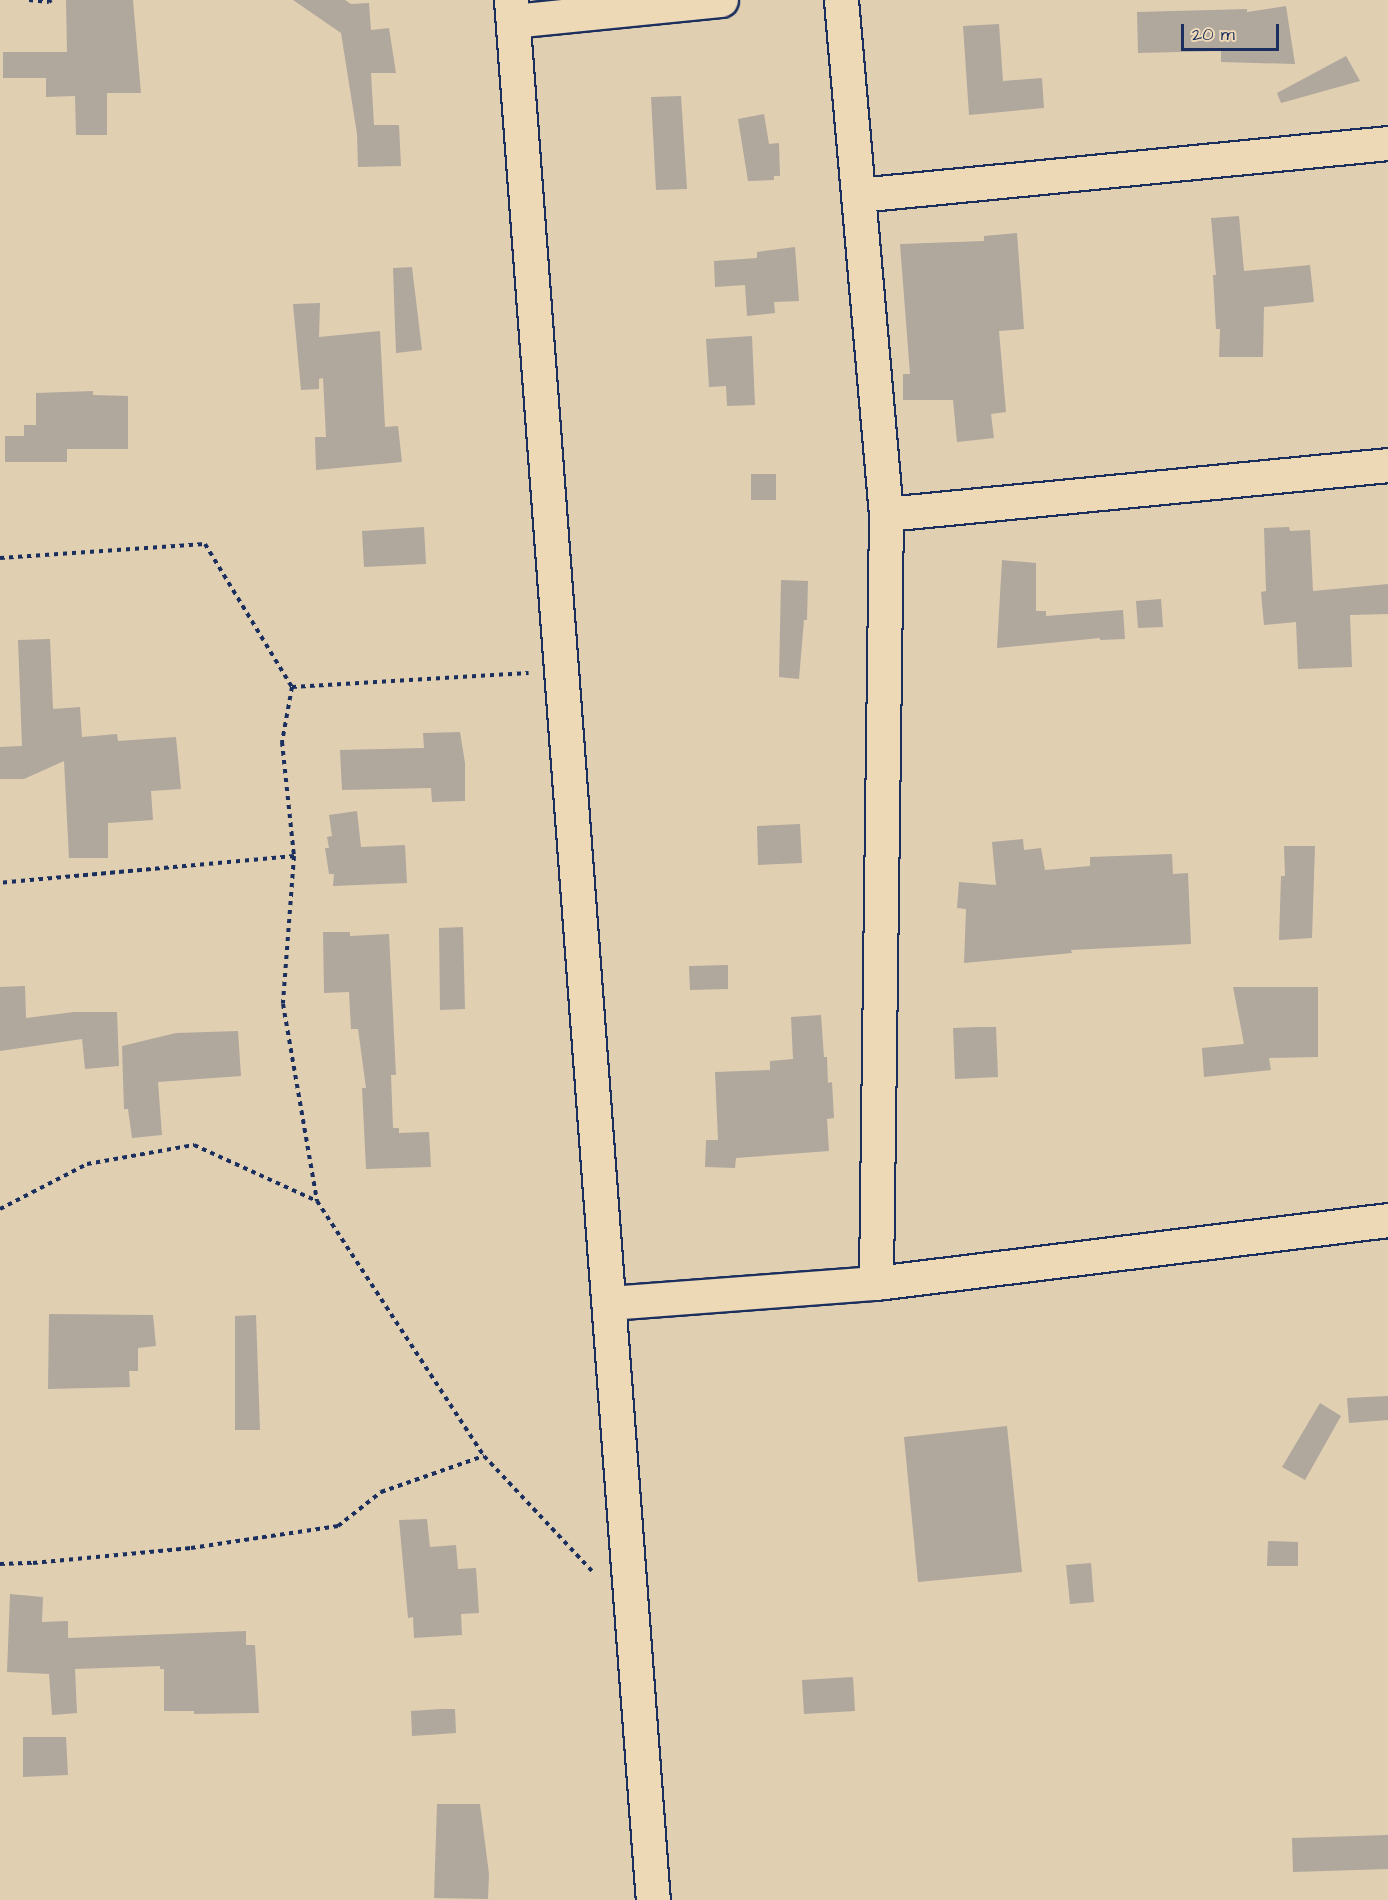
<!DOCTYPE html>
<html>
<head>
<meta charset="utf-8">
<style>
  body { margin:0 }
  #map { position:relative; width:1388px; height:1900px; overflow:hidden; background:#e1cfb2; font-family:"Architects Daughter",sans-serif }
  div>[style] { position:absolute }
  .building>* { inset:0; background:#b0a79d }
  .path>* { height:4px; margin-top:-2px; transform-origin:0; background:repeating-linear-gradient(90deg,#1b2f5e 0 4.5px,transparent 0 9px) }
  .roads { filter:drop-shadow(2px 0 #1b2f5e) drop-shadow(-2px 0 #1b2f5e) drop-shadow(0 2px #1b2f5e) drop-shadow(0 -2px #1b2f5e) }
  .minor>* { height:33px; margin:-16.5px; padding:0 16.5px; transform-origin:16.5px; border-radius:16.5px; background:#eed9b7 }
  span { translate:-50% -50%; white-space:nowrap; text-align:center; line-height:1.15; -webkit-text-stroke:5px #eed9b7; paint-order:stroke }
  .scale { position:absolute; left:1181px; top:24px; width:98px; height:27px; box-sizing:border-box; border:3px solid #1b2f5e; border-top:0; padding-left:8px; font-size:18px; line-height:21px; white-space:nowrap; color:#1b2f5e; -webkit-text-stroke:4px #eed9b7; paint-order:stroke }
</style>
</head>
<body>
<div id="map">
  <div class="building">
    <i style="clip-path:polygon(66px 0,133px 0,141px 93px,107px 93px,107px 135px,76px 135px,75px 96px,46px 97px,46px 78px,3px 78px,3px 52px,67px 52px)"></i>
    <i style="clip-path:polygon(293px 0,345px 0,351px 4px,369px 3px,371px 30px,389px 28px,396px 73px,371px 73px,374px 125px,399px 125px,401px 166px,358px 167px,357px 134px,341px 33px)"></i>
    <i style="clip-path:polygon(1286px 6px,1295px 64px,1221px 62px,1221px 51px,1138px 53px,1137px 12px,1247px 9px,1247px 12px)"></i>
    <i style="clip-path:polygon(999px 24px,1003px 81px,1042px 78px,1044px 108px,969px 115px,963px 26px)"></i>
    <i style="clip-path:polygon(1346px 56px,1360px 81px,1281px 103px,1277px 93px)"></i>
    <i style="clip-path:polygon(681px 96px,687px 189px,656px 190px,651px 97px)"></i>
    <i style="clip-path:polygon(764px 114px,769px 144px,779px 143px,780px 176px,774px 176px,774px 180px,748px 181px,738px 119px)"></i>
    <i style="clip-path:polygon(1239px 216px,1244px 271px,1310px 265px,1314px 302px,1264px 307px,1263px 357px,1219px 357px,1220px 329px,1216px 329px,1213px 275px,1216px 275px,1211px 218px)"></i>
    <i style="clip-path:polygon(1017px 233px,1024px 329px,999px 331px,1006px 412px,991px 414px,994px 438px,957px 442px,953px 400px,903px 400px,903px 374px,910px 374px,900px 244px,984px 241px,984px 236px)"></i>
    <i style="clip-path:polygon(795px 247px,799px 301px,774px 302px,775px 313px,747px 316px,745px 285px,715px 287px,714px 261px,757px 258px,757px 252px)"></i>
    <i style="clip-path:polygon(412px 267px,422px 350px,396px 353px,393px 268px)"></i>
    <i style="clip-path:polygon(320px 303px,319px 337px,380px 331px,385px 427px,398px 426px,402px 462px,316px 470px,315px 437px,326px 437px,323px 378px,319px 379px,319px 389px,301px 390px,293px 304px)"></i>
    <i style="clip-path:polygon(752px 336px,755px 405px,727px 406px,726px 386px,709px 387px,706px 339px)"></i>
    <i style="clip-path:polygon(93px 391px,93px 395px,128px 396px,128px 449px,67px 449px,67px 462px,5px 462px,5px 436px,24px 436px,24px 425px,36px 425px,36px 393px)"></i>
    <i style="clip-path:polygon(751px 474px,776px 474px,776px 500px,751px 500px)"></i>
    <i style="clip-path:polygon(424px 527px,426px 564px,364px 567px,362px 531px)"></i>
    <i style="clip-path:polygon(1289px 527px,1290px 531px,1310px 530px,1313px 591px,1388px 584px,1388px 614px,1350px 615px,1352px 667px,1298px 669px,1296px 622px,1264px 625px,1261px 592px,1266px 591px,1264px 528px)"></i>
    <i style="clip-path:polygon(1002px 560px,1036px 563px,1036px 611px,1046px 611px,1046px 616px,1123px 610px,1125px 639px,1100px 640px,1100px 638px,997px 648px)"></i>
    <i style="clip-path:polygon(781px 580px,808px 581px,807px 620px,804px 620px,799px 679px,779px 677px)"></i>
    <i style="clip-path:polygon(1161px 599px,1163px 627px,1138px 628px,1136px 601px)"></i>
    <i style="clip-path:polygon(50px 639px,53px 709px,80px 707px,82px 737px,117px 734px,118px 741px,176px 737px,181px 789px,151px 791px,153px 820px,108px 823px,108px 858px,69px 858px,64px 761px,24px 779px,0 779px,0 747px,22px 746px,18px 640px)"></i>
    <i style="clip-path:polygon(460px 732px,465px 763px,465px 801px,432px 802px,431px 788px,342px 790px,340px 750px,424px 748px,423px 733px)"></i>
    <i style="clip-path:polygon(357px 811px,361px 847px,405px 845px,407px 883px,333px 886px,334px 874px,329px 874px,325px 848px,329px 848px,327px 837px,332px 836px,329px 815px)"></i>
    <i style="clip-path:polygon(800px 824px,802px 863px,758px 865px,757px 826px)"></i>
    <i style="clip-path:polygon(1023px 839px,1024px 850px,1041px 848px,1045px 870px,1090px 866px,1090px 857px,1172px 854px,1173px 874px,1188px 873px,1191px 944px,1071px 950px,1072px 953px,964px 963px,966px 909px,957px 908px,959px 882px,996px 885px,992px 842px)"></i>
    <i style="clip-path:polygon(1284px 846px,1315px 846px,1312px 938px,1279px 940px,1281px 876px,1285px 876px)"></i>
    <i style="clip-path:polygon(463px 927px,465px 1009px,440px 1010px,439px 928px)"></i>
    <i style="clip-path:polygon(323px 932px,350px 932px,350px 936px,389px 934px,396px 1075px,391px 1075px,393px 1128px,399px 1128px,399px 1133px,429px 1132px,431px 1167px,366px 1169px,362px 1088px,366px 1088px,358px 1029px,351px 1029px,349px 992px,324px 993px)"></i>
    <i style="clip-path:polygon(728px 965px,728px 989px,690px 990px,689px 966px)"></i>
    <i style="clip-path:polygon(25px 986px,26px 1018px,74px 1012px,117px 1012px,119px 1066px,85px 1069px,82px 1039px,0 1051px,0 987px)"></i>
    <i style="clip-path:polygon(1233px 987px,1318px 987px,1318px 1057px,1269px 1058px,1271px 1070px,1204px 1077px,1202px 1048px,1244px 1044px)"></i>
    <i style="clip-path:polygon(821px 1015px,824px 1057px,827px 1057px,828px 1083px,832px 1082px,834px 1118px,827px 1119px,829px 1151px,736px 1158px,735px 1168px,705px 1167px,706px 1140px,718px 1140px,715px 1072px,770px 1070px,770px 1061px,793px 1059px,791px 1017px)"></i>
    <i style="clip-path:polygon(979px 1027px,996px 1027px,998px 1077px,955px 1079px,953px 1028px)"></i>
    <i style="clip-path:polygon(238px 1031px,241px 1076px,158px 1082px,162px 1135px,132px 1138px,128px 1109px,124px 1109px,122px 1046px,176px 1033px)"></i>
    <i style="clip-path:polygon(49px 1314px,153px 1315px,156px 1346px,138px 1348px,138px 1371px,129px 1371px,130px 1387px,48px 1389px)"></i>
    <i style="clip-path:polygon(256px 1315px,260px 1430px,235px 1430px,235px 1316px)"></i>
    <i style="clip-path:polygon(1388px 1396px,1388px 1420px,1349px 1423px,1347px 1398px)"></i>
    <i style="clip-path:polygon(1320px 1403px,1341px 1416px,1305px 1480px,1282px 1467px)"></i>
    <i style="clip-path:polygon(1007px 1426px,1022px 1572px,918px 1582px,904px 1437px)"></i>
    <i style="clip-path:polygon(427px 1519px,430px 1547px,456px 1545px,458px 1569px,476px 1568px,479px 1613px,461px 1614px,462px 1635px,414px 1638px,413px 1617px,408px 1618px,399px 1520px)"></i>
    <i style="clip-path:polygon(1268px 1541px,1298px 1542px,1298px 1566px,1267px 1566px)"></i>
    <i style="clip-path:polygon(1091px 1563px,1094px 1602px,1070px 1604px,1066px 1565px)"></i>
    <i style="clip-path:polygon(10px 1594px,43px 1597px,42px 1622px,68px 1621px,68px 1638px,246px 1631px,246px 1645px,255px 1645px,259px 1713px,194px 1714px,194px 1711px,164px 1711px,164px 1669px,160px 1669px,160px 1666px,75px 1669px,77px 1713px,52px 1715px,49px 1674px,7px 1672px)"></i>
    <i style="clip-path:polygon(853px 1677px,855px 1711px,804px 1714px,802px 1680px)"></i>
    <i style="clip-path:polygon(441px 1709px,455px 1709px,456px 1733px,412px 1736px,411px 1711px)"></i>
    <i style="clip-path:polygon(23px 1737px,66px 1737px,68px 1775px,23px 1777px)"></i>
    <i style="clip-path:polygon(437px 1804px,480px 1804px,489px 1874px,488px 1899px,434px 1898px)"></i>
    <i style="clip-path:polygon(1388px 1835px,1388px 1869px,1293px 1872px,1292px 1838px)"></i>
  </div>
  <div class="path">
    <i style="left:29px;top:0;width:20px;rotate:6deg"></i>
    <i style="left:49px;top:2px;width:3px;rotate:-45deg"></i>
    <i style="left:0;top:558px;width:205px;rotate:-3.9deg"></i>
    <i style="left:205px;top:544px;width:167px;rotate:58.7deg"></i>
    <i style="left:292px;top:687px;width:56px;rotate:100.3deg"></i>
    <i style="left:282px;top:742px;width:115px;rotate:84deg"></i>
    <i style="left:294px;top:856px;width:295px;rotate:174.8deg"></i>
    <i style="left:292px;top:687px;width:237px;rotate:-3.4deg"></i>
    <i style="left:294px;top:856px;width:148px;rotate:94.3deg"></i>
    <i style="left:283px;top:1004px;width:200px;rotate:80.2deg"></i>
    <i style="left:317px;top:1201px;width:305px;rotate:56.8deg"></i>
    <i style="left:0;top:1209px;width:98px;rotate:-27.3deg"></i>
    <i style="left:87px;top:1164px;width:109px;rotate:-10.1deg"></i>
    <i style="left:194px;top:1145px;width:135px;rotate:24.5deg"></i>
    <i style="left:0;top:1564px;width:33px;rotate:-2deg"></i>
    <i style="left:33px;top:1563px;width:159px;rotate:-5.4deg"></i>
    <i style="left:191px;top:1548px;width:149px;rotate:-8.5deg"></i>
    <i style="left:338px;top:1526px;width:55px;rotate:-38.3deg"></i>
    <i style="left:381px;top:1492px;width:109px;rotate:-19.3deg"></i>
    <i style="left:484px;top:1456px;width:161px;rotate:46.8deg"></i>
  </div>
  <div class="roads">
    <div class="minor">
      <i style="left:511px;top:0;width:1905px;rotate:85.73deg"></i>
      <i style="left:841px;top:0;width:516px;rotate:85deg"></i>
      <i style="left:886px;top:514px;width:769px;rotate:90.75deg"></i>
      <i style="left:513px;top:21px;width:209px;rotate:-5.8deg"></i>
      <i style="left:858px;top:195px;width:533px;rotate:-5.6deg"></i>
      <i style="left:886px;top:514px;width:504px;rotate:-5.57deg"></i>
      <i style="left:609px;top:1303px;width:268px;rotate:-4.3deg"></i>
      <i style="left:876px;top:1283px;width:516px;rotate:-7.01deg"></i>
    </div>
  </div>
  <div class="scale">20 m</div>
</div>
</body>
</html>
